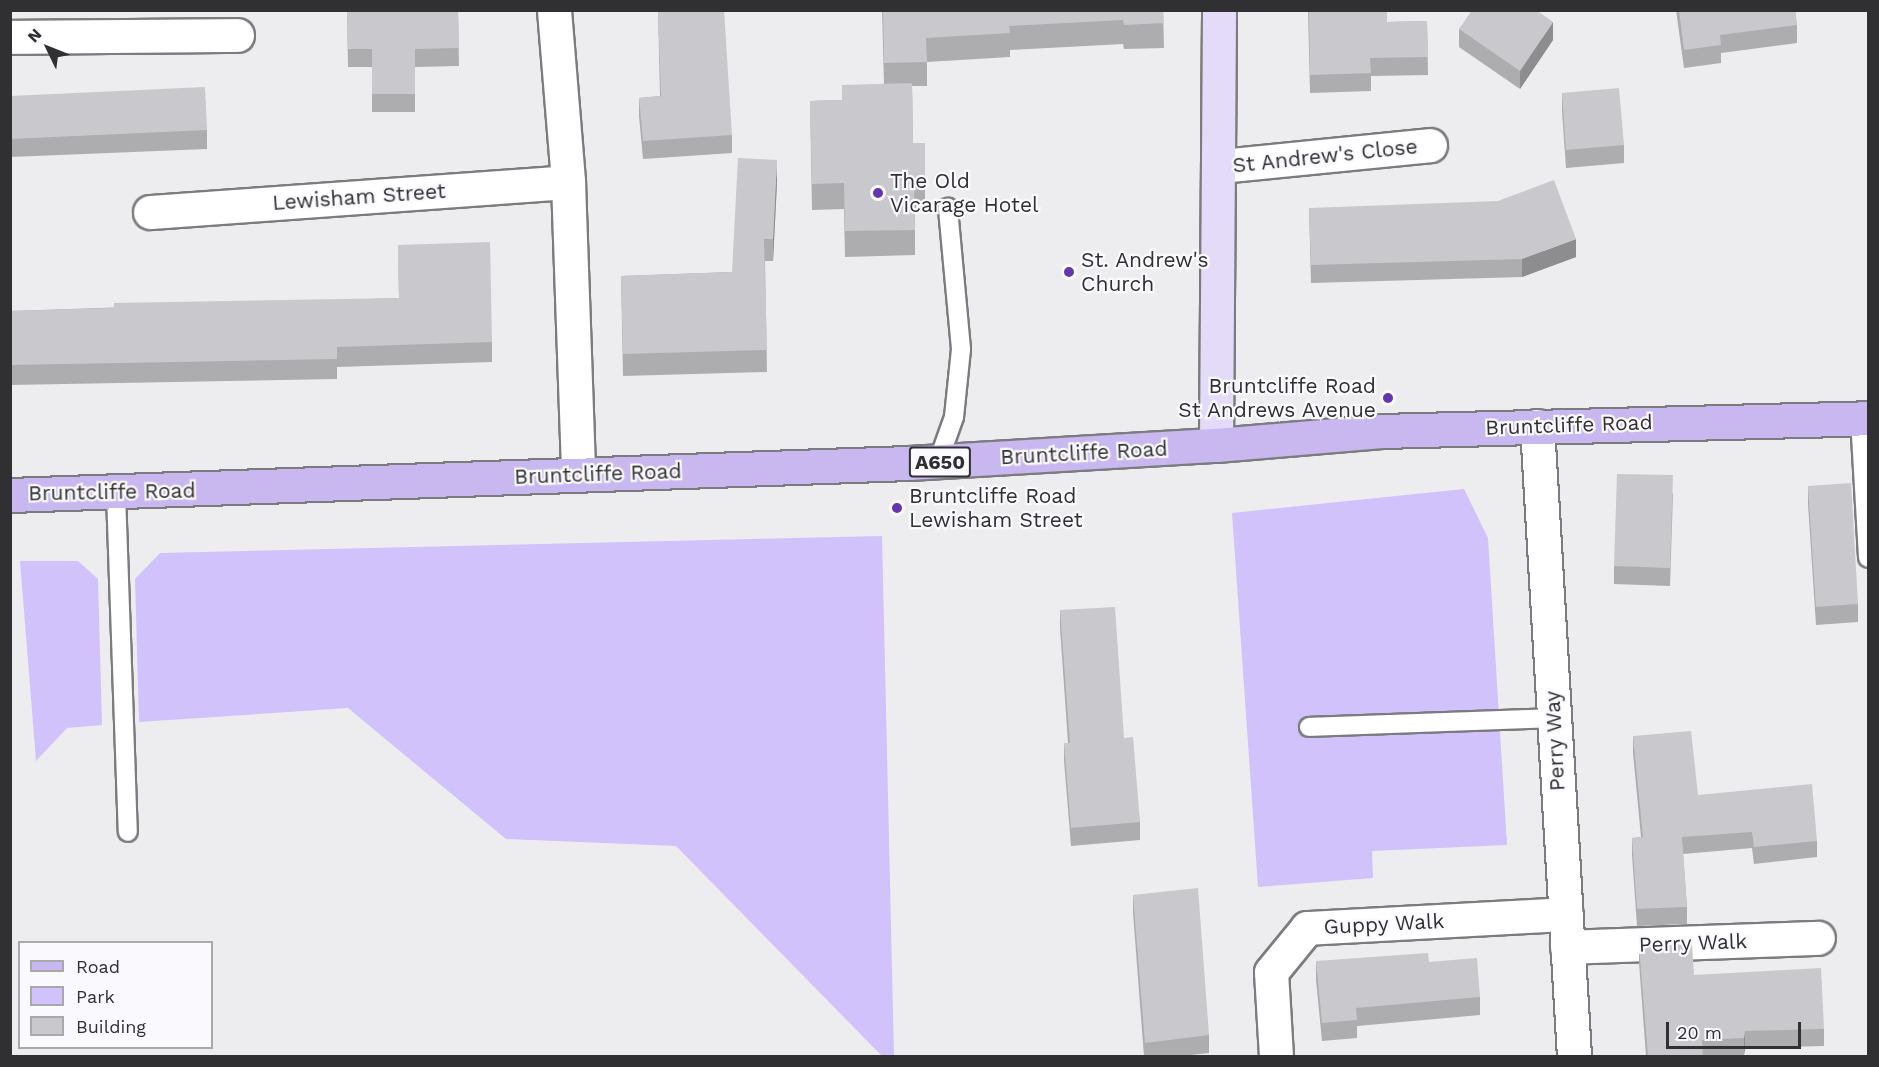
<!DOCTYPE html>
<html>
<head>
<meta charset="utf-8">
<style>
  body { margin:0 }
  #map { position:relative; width:1879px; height:1067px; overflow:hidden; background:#edecef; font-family:"Work Sans",sans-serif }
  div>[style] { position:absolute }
  .green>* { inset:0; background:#d1c2fb }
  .roads { filter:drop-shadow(2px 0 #7c7c7f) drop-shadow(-2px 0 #7c7c7f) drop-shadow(0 2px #7c7c7f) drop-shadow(0 -2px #7c7c7f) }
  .lane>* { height:18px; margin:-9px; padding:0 9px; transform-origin:9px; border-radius:9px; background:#fff }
  .street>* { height:33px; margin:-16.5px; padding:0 16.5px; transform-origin:16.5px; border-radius:16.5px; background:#fff }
  .secondary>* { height:33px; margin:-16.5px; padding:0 16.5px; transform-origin:16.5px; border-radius:16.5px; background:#e4dbf8 }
  .primary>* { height:33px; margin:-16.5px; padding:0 16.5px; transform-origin:16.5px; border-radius:16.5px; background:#c9b7f0 }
  .wall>* { inset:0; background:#adacaf }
  .shaded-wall>* { inset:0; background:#8d8c8f }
  .building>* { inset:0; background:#c9c8cc }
  .dots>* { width:16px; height:16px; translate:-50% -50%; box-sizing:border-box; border:3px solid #faf9fd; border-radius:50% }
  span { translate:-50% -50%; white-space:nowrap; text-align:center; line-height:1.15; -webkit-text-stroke:4.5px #faf9fd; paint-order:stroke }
  .shield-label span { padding:2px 4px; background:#faf9fd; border:2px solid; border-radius:4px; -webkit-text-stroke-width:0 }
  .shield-label { font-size:20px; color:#302f31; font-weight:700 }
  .street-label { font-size:21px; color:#302f31 }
  .poi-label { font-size:21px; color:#302f31 }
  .left { translate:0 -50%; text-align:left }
  .right { translate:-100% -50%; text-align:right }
  .frame { position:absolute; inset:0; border:12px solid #302f31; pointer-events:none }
  .legend { position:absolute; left:18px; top:941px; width:195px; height:108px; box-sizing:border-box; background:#faf9fd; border:2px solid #a9a8ab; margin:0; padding:8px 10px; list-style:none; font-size:18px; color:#302f31 }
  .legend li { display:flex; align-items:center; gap:12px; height:30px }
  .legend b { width:30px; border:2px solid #a9a8ab }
  .north { position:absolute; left:18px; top:18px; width:60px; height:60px; -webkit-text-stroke:4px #faf9fd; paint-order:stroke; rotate:313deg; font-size:16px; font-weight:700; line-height:24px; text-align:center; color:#302f31 }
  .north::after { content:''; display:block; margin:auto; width:21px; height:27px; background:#302f31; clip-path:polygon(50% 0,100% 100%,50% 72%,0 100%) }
  .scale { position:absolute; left:1666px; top:1022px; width:135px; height:27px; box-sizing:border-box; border:3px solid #302f31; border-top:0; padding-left:8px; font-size:18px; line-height:21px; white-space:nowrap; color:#302f31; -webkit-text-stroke:4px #faf9fd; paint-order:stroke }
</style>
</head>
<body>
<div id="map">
  <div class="green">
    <i style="clip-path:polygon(1464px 489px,1488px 538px,1507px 845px,1372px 851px,1373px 878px,1258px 887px,1232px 513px)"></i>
    <i style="clip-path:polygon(882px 536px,894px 1056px,882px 1056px,676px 846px,506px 839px,348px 708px,139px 722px,135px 579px,160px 553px)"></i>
    <i style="clip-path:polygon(20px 561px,78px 561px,98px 579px,102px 725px,67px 728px,36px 761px)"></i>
  </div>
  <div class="roads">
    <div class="lane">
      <i style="left:1860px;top:418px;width:140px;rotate:86.7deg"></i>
      <i style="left:938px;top:462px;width:48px;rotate:-70.4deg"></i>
      <i style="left:954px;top:417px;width:68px;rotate:-84.1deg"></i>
      <i style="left:961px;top:349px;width:142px;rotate:-95.3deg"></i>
      <i style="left:116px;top:494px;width:338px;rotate:88deg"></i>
      <i style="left:1309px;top:727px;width:245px;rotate:-2.1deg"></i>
    </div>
    <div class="street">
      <i style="left:554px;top:10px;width:173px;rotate:85.3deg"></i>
      <i style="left:568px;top:182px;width:292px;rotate:88deg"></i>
      <i style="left:10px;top:37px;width:227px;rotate:-0.5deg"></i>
      <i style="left:1221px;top:166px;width:210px;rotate:-5.7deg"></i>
      <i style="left:150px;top:212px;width:419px;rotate:-4.1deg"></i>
      <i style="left:1537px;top:426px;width:631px;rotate:86.64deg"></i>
      <i style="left:1567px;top:947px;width:251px;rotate:-2.1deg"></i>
      <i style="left:1276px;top:1056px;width:84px;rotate:-93.4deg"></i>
      <i style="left:1271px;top:972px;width:57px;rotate:-50.7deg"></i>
      <i style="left:1307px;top:928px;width:259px;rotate:-3.1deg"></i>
    </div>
    <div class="secondary">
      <i style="left:1216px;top:445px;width:435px;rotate:-89.6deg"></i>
    </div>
    <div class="primary">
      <i style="left:10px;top:495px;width:900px;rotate:-2.04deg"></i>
      <i style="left:909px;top:463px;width:308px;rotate:-3.4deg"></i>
      <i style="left:1216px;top:445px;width:166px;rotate:-4.8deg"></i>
      <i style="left:1381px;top:431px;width:487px;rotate:-1.5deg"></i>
    </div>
  </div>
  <div class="wall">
    <i style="clip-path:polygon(347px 10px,458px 10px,459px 66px,415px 67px,415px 112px,372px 112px,372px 67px,348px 67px)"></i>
    <i style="clip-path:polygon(658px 10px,732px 135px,732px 153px,643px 159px,639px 116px,639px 98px,660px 96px)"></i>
    <i style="clip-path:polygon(882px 10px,1163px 10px,1164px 48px,1124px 49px,1123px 44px,1010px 50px,1010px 57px,927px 62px,927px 86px,912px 86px,913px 143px,925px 184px,925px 209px,915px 209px,915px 255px,845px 257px,844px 209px,812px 210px,810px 101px,842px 100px,884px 84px)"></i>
    <i style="clip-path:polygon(1308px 10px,1387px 22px,1427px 21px,1428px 75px,1371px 76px,1371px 91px,1310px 93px)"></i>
    <i style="clip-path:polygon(1676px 10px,1795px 10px,1797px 25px,1797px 43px,1721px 53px,1721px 63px,1684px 68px)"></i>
    <i style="clip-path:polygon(1459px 29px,1553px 40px,1520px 89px,1459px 47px)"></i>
    <i style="clip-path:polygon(1562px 93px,1624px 145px,1624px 163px,1566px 168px,1562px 111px)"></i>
    <i style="clip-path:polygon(10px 96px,207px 130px,207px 149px,10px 157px)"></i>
    <i style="clip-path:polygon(777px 182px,773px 261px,765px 261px,767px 372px,623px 376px,621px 276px,732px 272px)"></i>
    <i style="clip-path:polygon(1309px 208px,1576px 257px,1522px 277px,1311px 283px)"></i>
    <i style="clip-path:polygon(398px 245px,492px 342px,492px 362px,337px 367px,337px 379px,10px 385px,10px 311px,399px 298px)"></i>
    <i style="clip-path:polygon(1808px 486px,1858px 604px,1858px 622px,1816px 625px,1808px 504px)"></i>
    <i style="clip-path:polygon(1673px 493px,1670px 586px,1614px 584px,1614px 566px)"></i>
    <i style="clip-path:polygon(1060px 610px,1124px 738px,1140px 822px,1140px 840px,1071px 846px,1064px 761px,1064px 743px,1068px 743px,1060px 628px)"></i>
    <i style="clip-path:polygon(1633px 736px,1698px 795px,1817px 841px,1817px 857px,1754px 864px,1752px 848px,1683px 854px,1687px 907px,1687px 924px,1637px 926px,1632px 855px,1632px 838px,1641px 837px,1633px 753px)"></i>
    <i style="clip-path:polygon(1133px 895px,1209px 1035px,1209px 1053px,1182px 1056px,1144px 1056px,1133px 913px)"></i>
    <i style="clip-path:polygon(1639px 946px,1694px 975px,1824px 1029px,1824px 1046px,1745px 1048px,1744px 1055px,1717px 1056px,1646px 1056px,1639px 963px)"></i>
    <i style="clip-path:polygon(1316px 961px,1429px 962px,1480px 997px,1480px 1015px,1357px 1026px,1357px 1038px,1322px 1041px,1316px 980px)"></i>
  </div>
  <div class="shaded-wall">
    <i style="clip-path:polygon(1553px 22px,1553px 40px,1520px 89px,1520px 71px)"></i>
    <i style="clip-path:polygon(777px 160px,777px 182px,773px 261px,773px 239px)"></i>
    <i style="clip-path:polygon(1576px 239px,1576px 257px,1522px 277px,1522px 259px)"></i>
    <i style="clip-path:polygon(1745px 1031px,1745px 1048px,1744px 1055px,1744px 1038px)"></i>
  </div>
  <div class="building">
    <i style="clip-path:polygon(347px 10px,458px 10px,459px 48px,415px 49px,415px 94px,372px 94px,372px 49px,348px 49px)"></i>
    <i style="clip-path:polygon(658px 10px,724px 10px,732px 135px,643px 141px,639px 98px,661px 96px)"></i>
    <i style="clip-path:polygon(883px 10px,1163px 10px,1164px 23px,1124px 25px,1123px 20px,1009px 26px,1010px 33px,926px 38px,927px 62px,884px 63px)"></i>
    <i style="clip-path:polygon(1309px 10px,1387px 10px,1387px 22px,1427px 21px,1428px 57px,1370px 58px,1371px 73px,1310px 75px)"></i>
    <i style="clip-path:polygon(1472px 10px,1536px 10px,1553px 22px,1520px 71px,1459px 29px)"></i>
    <i style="clip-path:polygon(1679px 10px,1795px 10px,1797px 25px,1720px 35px,1721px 45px,1684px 50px)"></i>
    <i style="clip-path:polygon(912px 83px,913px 143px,925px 143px,925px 184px,914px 184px,915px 230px,845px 231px,844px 183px,812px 184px,810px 101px,842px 100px,842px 85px)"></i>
    <i style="clip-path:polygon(205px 87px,207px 130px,10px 139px,10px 96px)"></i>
    <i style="clip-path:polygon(1619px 88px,1624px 145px,1566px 150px,1562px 93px)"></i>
    <i style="clip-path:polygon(738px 158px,777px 160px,773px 239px,764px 239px,767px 350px,623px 354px,621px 276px,732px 272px)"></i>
    <i style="clip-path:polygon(1554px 180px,1576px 239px,1522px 259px,1311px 265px,1309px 208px,1498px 201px)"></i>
    <i style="clip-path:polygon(490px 242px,492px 342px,337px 347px,337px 359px,10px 365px,10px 311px,114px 308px,114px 303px,399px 298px,398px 245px)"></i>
    <i style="clip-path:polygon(1617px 474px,1673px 475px,1670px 568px,1614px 566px)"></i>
    <i style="clip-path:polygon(1851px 483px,1858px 604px,1816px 607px,1808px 486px)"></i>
    <i style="clip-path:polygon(1115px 607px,1124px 738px,1133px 737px,1140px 822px,1071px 828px,1064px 743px,1070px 743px,1060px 610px)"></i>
    <i style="clip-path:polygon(1691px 731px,1698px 795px,1812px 784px,1817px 841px,1754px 847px,1752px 832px,1682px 837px,1687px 907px,1637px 909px,1632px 838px,1643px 837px,1633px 736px)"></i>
    <i style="clip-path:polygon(1198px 888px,1209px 1035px,1145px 1043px,1133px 895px)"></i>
    <i style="clip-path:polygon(1692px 944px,1694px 975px,1821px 968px,1824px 1029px,1745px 1031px,1744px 1038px,1702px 1040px,1703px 1056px,1648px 1056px,1639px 946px)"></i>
    <i style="clip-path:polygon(1428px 953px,1429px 962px,1477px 958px,1480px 997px,1356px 1008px,1357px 1020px,1322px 1023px,1316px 961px)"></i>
  </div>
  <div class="dots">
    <i style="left:878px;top:193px;background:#6636ae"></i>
    <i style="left:1069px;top:272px;background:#6636ae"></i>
    <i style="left:1388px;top:398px;background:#6636ae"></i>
    <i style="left:897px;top:508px;background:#6636ae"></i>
  </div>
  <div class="shield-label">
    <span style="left:940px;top:462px">A650</span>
  </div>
  <div class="street-label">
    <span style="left:1325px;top:156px;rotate:-6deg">St Andrew's Close</span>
    <span style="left:359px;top:197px;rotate:-4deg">Lewisham Street</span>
    <span style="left:1569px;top:425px;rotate:-2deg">Bruntcliffe Road</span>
    <span style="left:1084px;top:453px;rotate:-3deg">Bruntcliffe Road</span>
    <span style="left:598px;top:474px;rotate:-2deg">Bruntcliffe Road</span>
    <span style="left:112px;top:492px;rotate:-1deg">Bruntcliffe Road</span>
    <span style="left:1555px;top:741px;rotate:-93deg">Perry Way</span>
    <span style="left:1384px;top:924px;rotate:-3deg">Guppy Walk</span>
    <span style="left:1693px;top:943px;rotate:-2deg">Perry Walk</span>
  </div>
  <div class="poi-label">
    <span class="left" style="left:890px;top:193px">The Old<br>Vicarage Hotel</span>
    <span class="left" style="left:1081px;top:272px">St. Andrew's<br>Church</span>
    <span class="right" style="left:1376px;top:398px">Bruntcliffe Road<br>St Andrews Avenue</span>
    <span class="left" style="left:909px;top:508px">Bruntcliffe Road<br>Lewisham Street</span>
  </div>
  <div class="frame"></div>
  <ul class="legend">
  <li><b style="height:8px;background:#c9b7f0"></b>Road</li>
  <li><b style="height:16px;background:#d1c2fb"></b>Park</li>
  <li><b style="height:16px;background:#c9c8cc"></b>Building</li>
  </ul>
  <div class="north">N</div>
  <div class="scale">20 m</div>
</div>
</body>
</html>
